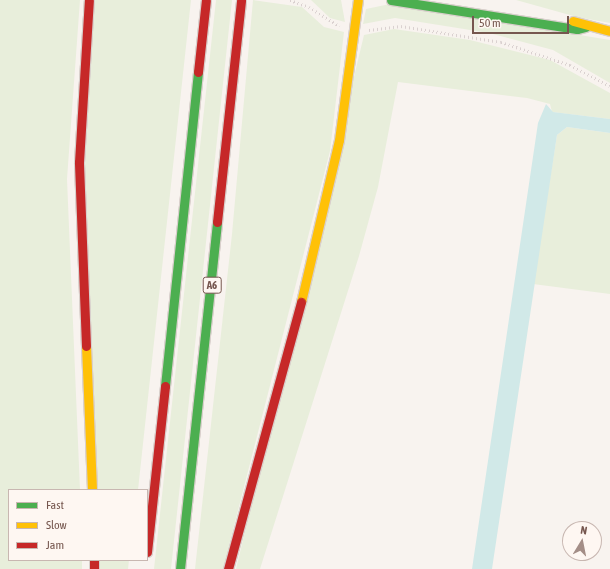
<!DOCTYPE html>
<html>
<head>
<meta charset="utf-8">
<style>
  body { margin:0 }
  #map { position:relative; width:610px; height:569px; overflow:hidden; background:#f8f3ef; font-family:"Asap Condensed",sans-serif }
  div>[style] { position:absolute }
  .green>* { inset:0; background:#e8eedb }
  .water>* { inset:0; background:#d1e9e8 }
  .path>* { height:2.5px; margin-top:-1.25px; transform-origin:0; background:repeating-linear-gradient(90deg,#dad1d0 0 1px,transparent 0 4px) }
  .roads { filter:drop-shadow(1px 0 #d9d0cc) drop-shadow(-1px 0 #d9d0cc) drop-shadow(0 1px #d9d0cc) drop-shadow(0 -1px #d9d0cc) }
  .fast>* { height:9px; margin:-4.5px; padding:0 4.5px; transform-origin:4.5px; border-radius:4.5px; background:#4caf50 }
  .slow>* { height:9px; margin:-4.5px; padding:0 4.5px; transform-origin:4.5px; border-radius:4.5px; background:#ffc107 }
  .jam>* { height:9px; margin:-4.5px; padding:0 4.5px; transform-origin:4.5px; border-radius:4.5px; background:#c62828 }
  span { translate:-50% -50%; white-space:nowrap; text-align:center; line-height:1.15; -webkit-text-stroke:3.5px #fef7f2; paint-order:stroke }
  .shield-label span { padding:1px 3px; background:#fef7f2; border:1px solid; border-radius:3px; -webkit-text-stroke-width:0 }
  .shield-label { font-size:11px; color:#76574f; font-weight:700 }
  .legend { position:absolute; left:8px; top:489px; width:140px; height:72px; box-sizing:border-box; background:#fef7f2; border:1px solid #c8b7b1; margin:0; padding:5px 7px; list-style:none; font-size:12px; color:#76574f }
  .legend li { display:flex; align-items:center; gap:8px; height:20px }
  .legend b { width:20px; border:1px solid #c8b7b1 }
  .north { position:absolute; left:562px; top:521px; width:40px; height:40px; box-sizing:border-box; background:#fef7f2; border:1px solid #c8b7b1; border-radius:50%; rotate:10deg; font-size:11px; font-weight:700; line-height:16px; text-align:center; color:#76574f }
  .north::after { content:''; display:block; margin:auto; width:14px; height:18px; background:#a48e87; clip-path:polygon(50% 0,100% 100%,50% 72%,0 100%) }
  .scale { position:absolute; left:472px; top:16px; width:97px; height:18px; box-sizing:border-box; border:2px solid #76574f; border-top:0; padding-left:5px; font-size:12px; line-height:14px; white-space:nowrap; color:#76574f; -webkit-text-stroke:3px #fef7f2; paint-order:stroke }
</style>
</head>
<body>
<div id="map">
  <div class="green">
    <i style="clip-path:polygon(0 0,80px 0,67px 179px,80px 490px,9px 490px,9px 560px,82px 560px,82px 569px,0 569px)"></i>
    <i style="clip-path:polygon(94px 0,191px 0,138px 490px,94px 490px,81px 239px)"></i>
    <i style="clip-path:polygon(216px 0,232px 0,171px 569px,154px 569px)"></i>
    <i style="clip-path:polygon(253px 0,302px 7px,324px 27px,344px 32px,330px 151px,223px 569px,195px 569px,232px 234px)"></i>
    <i style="clip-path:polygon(311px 0,341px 0,345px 22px,330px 18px)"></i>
    <i style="clip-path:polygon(516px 0,610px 0,610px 23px,577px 17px)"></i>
    <i style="clip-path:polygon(390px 4px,610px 40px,610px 83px,553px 50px,489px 33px,395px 18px,363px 24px,366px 9px)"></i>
    <i style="clip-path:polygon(394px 29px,470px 40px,550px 60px,610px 93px,610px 119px,552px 112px,550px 104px,527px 98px,398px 82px,378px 187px,359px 256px,260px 569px,236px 569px,364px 35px)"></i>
    <i style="clip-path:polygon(567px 127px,610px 133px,610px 294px,533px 284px,557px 135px)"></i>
    <i style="clip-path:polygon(96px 560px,129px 560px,128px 569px,96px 569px)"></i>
  </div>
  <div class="water">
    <i style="clip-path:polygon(546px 104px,553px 112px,610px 119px,610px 133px,567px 127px,557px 135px,492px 569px,472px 569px,538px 123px)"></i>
  </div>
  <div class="path">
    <i style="left:290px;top:0;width:20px;rotate:20deg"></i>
    <i style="left:309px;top:7px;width:36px;rotate:32deg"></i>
    <i style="left:369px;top:30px;width:32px;rotate:-7deg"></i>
    <i style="left:401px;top:26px;width:101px;rotate:9.1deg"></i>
    <i style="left:501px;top:42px;width:73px;rotate:18.4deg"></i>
    <i style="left:570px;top:65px;width:45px;rotate:27.7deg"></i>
  </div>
  <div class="roads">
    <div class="fast">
      <i style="left:391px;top:0;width:188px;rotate:8.9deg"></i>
      <i style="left:577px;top:29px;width:9px;rotate:-13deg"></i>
      <i style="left:165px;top:386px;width:316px;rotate:-84deg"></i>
      <i style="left:180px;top:569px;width:349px;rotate:-83.9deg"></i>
    </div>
    <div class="slow">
      <i style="left:573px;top:21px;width:38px;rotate:15deg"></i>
      <i style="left:301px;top:302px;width:166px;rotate:-76.8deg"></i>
      <i style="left:339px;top:140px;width:141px;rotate:-82.3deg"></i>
      <i style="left:86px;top:346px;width:144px;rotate:87.6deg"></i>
    </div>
    <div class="jam">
      <i style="left:198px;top:72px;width:72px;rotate:-83.7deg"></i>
      <i style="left:217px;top:222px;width:223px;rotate:-83.8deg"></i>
      <i style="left:86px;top:346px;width:184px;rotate:-92.2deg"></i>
      <i style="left:79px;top:162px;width:162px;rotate:-86.5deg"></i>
      <i style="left:147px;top:552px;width:167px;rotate:-83.8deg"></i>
      <i style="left:94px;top:560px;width:9px;rotate:90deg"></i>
      <i style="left:228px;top:569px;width:277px;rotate:-74.7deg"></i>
    </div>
  </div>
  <div class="shield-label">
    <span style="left:212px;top:285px">A6</span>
  </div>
  <ul class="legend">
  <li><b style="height:5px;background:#4caf50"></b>Fast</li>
  <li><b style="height:5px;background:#ffc107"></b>Slow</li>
  <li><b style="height:5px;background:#c62828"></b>Jam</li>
  </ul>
  <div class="north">N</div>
  <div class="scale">50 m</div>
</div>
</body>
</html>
